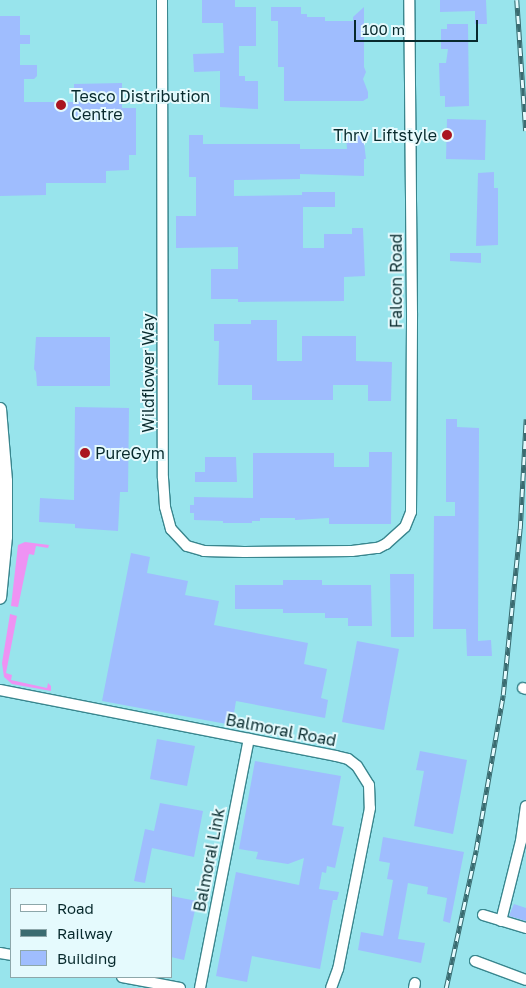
<!DOCTYPE html>
<html>
<head>
<meta charset="utf-8">
<style>
  body { margin:0 }
  #map { position:relative; width:526px; height:988px; overflow:hidden; background:#98e4ec; font-family:"Golos Text",sans-serif }
  div>[style] { position:absolute }
  .green>* { inset:0; background:#ee92f3 }
  .building>* { inset:0; background:#9fbdfe }
  .roads { filter:drop-shadow(1px 0 #39868e) drop-shadow(-1px 0 #39868e) drop-shadow(0 1px #39868e) drop-shadow(0 -1px #39868e) }
  .minor>* { height:10px; margin:-5px; padding:0 5px; transform-origin:5px; border-radius:5px; background:#fff }
  .tertiary>* { height:12px; margin:-6px; padding:0 6px; transform-origin:6px; border-radius:6px; background:#fff }
  .rail>* { height:4.5px; margin-top:-2.25px; transform-origin:0; background:repeating-linear-gradient(90deg,#e5fafd 0 8px,#3a6b70 0 16px); box-sizing:border-box; border-block:1px solid #3a6b70 }
  .dots>* { width:14px; height:14px; translate:-50% -50%; box-sizing:border-box; border:2px solid #e5fafd; border-radius:50% }
  span { translate:-50% -50%; white-space:nowrap; text-align:center; line-height:1.15; -webkit-text-stroke:4px #e5fafd; paint-order:stroke }
  .poi-label { font-size:16px; color:#082a2d }
  .left { translate:0 -50%; text-align:left }
  .right { translate:-100% -50%; text-align:right }
  .street-label { font-size:16px; color:#082a2d }
  .legend { position:absolute; left:10px; top:888px; width:162px; height:90px; box-sizing:border-box; background:#e5fafd; border:1px solid #8da7aa; margin:0; padding:6px 9px; list-style:none; font-size:15px; color:#082a2d }
  .legend li { display:flex; align-items:center; gap:10px; height:25px }
  .legend b { width:25px; border:1px solid #8da7aa }
  .scale { position:absolute; left:354px; top:20px; width:124px; height:22px; box-sizing:border-box; border:2px solid #082a2d; border-top:0; padding-left:6px; font-size:15px; line-height:18px; white-space:nowrap; color:#082a2d; -webkit-text-stroke:4px #e5fafd; paint-order:stroke }
</style>
</head>
<body>
<div id="map">
  <div class="green">
    <i style="clip-path:polygon(25px 542px,49px 545px,48px 548px,36px 546px,34px 555px,29px 554px,18px 607px,11px 606px,18px 545px)"></i>
    <i style="clip-path:polygon(10px 614px,17px 616px,6px 673px,12px 675px,11px 680px,47px 688px,48px 683px,51px 686px,51px 691px,12px 684px,4px 677px,2px 663px)"></i>
  </div>
  <div class="building">
    <i style="clip-path:polygon(202px 0,235px 0,235px 7px,256px 7px,256px 46px,239px 46px,239px 76px,245px 76px,245px 81px,258px 81px,258px 109px,220px 107px,220px 71px,194px 72px,193px 54px,224px 53px,223px 23px,202px 23px)"></i>
    <i style="clip-path:polygon(440px 0,486px 0,487px 24px,475px 24px,475px 11px,440px 12px)"></i>
    <i style="clip-path:polygon(271px 7px,301px 7px,301px 14px,307px 14px,307px 17px,325px 17px,325px 21px,353px 21px,353px 17px,364px 7px,364px 67px,366px 72px,363px 79px,368px 92px,368px 98px,363px 101px,284px 101px,284px 67px,278px 67px,278px 21px,271px 21px)"></i>
    <i style="clip-path:polygon(0 16px,20px 16px,20px 35px,30px 35px,30px 44px,20px 44px,20px 65px,37px 65px,37px 76px,34px 79px,24px 79px,24px 102px,74px 102px,74px 84px,122px 83px,122px 108px,136px 108px,136px 155px,129px 155px,129px 170px,106px 171px,106px 183px,46px 183px,46px 195px,0 196px)"></i>
    <i style="clip-path:polygon(447px 24px,468px 24px,469px 106px,445px 107px,445px 96px,440px 96px,439px 63px,446px 63px,448px 49px,441px 49px,441px 29px,447px 29px)"></i>
    <i style="clip-path:polygon(447px 119px,486px 120px,485px 160px,446px 159px)"></i>
    <i style="clip-path:polygon(363px 134px,366px 159px,364px 159px,364px 176px,300px 174px,300px 179px,234px 180px,234px 196px,302px 195px,302px 192px,335px 192px,335px 207px,303px 207px,303px 248px,324px 248px,324px 234px,352px 234px,352px 228px,363px 228px,365px 276px,344px 277px,344px 301px,238px 302px,238px 299px,211px 299px,211px 269px,238px 269px,238px 247px,176px 248px,176px 216px,196px 216px,196px 177px,189px 177px,189px 135px,203px 135px,203px 144px,300px 144px,300px 149px,347px 149px,346px 135px)"></i>
    <i style="clip-path:polygon(494px 172px,494px 188px,498px 188px,498px 245px,476px 246px,478px 173px)"></i>
    <i style="clip-path:polygon(450px 253px,481px 253px,481px 263px,450px 261px)"></i>
    <i style="clip-path:polygon(251px 320px,277px 320px,277px 361px,302px 361px,302px 336px,356px 336px,356px 361px,392px 362px,391px 401px,368px 401px,368px 385px,333px 385px,333px 400px,252px 400px,252px 385px,218px 385px,219px 341px,214px 341px,214px 324px,251px 324px)"></i>
    <i style="clip-path:polygon(36px 337px,110px 337px,110px 386px,37px 386px,36px 372px,34px 369px)"></i>
    <i style="clip-path:polygon(75px 407px,129px 408px,128px 492px,120px 492px,118px 531px,75px 528px,75px 524px,39px 522px,40px 498px,74px 500px)"></i>
    <i style="clip-path:polygon(446px 419px,457px 419px,457px 427px,479px 428px,478px 641px,491px 640px,492px 656px,467px 656px,466px 629px,433px 629px,434px 516px,455px 516px,455px 502px,446px 502px)"></i>
    <i style="clip-path:polygon(369px 452px,392px 452px,391px 524px,329px 524px,329px 518px,295px 520px,295px 518px,260px 518px,260px 521px,252px 521px,252px 523px,223px 523px,223px 521px,194px 520px,194px 513px,190px 513px,190px 505px,194px 505px,194px 497px,253px 498px,253px 453px,334px 453px,334px 467px,369px 467px)"></i>
    <i style="clip-path:polygon(205px 457px,236px 457px,237px 482px,195px 482px,195px 472px,205px 472px)"></i>
    <i style="clip-path:polygon(131px 553px,150px 557px,147px 573px,188px 581px,185px 595px,219px 601px,214px 625px,308px 643px,304px 664px,327px 669px,321px 698px,328px 700px,325px 718px,236px 701px,232px 725px,102px 701px)"></i>
    <i style="clip-path:polygon(390px 574px,414px 574px,414px 637px,391px 637px)"></i>
    <i style="clip-path:polygon(283px 580px,322px 580px,322px 585px,371px 585px,372px 626px,348px 626px,348px 618px,325px 618px,325px 613px,283px 613px,283px 609px,235px 609px,235px 585px,283px 585px)"></i>
    <i style="clip-path:polygon(357px 641px,399px 649px,384px 730px,342px 722px)"></i>
    <i style="clip-path:polygon(157px 739px,195px 746px,187px 786px,150px 779px)"></i>
    <i style="clip-path:polygon(420px 751px,467px 760px,453px 834px,414px 826px,424px 771px,416px 770px)"></i>
    <i style="clip-path:polygon(255px 761px,341px 776px,332px 825px,344px 827px,335px 868px,327px 866px,326px 873px,322px 872px,319px 889px,339px 892px,337px 900px,333px 900px,320px 969px,252px 956px,247px 982px,216px 976px,236px 872px,299px 885px,304px 858px,288px 864px,256px 859px,258px 852px,239px 849px)"></i>
    <i style="clip-path:polygon(160px 803px,203px 811px,194px 857px,152px 848px,145px 883px,134px 881px,145px 829px,154px 831px)"></i>
    <i style="clip-path:polygon(383px 837px,464px 852px,450px 923px,443px 921px,447px 898px,427px 894px,428px 887px,408px 883px,398px 939px,425px 943px,421px 963px,358px 950px,361px 932px,383px 936px,393px 880px,387px 879px,390px 863px,379px 861px)"></i>
    <i style="clip-path:polygon(171px 896px,197px 901px,184px 960px,171px 957px)"></i>
    <i style="clip-path:polygon(514px 904px,526px 908px,526px 921px,509px 916px)"></i>
  </div>
  <div class="roads">
    <div class="minor">
      <i style="left:162px;top:0;width:478px;rotate:89.9deg"></i>
      <i style="left:163px;top:478px;width:29px;rotate:86deg"></i>
      <i style="left:165px;top:507px;width:23px;rotate:75deg"></i>
      <i style="left:171px;top:529px;width:23px;rotate:47deg"></i>
      <i style="left:187px;top:546px;width:18px;rotate:16deg"></i>
      <i style="left:204px;top:551px;width:40px;rotate:1.4deg"></i>
      <i style="left:244px;top:552px;width:108px;rotate:-0.5deg"></i>
      <i style="left:352px;top:551px;width:26px;rotate:-7deg"></i>
      <i style="left:378px;top:548px;width:9px;rotate:-27deg"></i>
      <i style="left:386px;top:544px;width:25px;rotate:-42deg"></i>
      <i style="left:405px;top:527px;width:16px;rotate:-68deg"></i>
      <i style="left:411px;top:512px;width:199px;rotate:-89.7deg"></i>
      <i style="left:412px;top:313px;width:313px;rotate:-90.5deg"></i>
      <i style="left:523px;top:688px;width:3px;rotate:18deg"></i>
      <i style="left:0;top:690px;width:342px;rotate:11.1deg"></i>
      <i style="left:336px;top:756px;width:12px;rotate:14deg"></i>
      <i style="left:348px;top:759px;width:11px;rotate:38deg"></i>
      <i style="left:357px;top:766px;width:22px;rotate:58deg"></i>
      <i style="left:369px;top:785px;width:23px;rotate:88deg"></i>
      <i style="left:370px;top:808px;width:164px;rotate:101.2deg"></i>
      <i style="left:338px;top:969px;width:20px;rotate:110deg"></i>
      <i style="left:483px;top:915px;width:45px;rotate:16.8deg"></i>
      <i style="left:501px;top:921px;width:82px;rotate:-76deg"></i>
      <i style="left:521px;top:841px;width:35px;rotate:-82deg"></i>
      <i style="left:0;top:953px;width:11px;rotate:10deg"></i>
      <i style="left:475px;top:961px;width:54px;rotate:20.4deg"></i>
      <i style="left:122px;top:977px;width:59px;rotate:10.7deg"></i>
      <i style="left:200px;top:988px;width:254px;rotate:-78.9deg"></i>
      <i style="left:414px;top:988px;width:5px;rotate:-79deg"></i>
    </div>
    <div class="tertiary">
      <i style="left:0;top:409px;width:72px;rotate:85.2deg"></i>
      <i style="left:6px;top:481px;width:56px;rotate:90deg"></i>
      <i style="left:6px;top:537px;width:61px;rotate:95.6deg"></i>
    </div>
  </div>
  <div class="rail">
    <i style="left:517px;top:0;width:131px;rotate:86.1deg"></i>
    <i style="left:446px;top:988px;width:141px;rotate:-77.7deg"></i>
    <i style="left:476px;top:850px;width:157px;rotate:-80.1deg"></i>
    <i style="left:503px;top:695px;width:167px;rotate:-84.2deg"></i>
    <i style="left:520px;top:529px;width:110px;rotate:-86.9deg"></i>
  </div>
  <div class="dots">
    <i style="left:61px;top:105px;background:#aa1520"></i>
    <i style="left:447px;top:135px;background:#aa1520"></i>
    <i style="left:85px;top:453px;background:#aa1520"></i>
  </div>
  <div class="poi-label">
    <span class="left" style="left:71px;top:105px">Tesco Distribution<br>Centre</span>
    <span class="right" style="left:437px;top:135px">Thrv Liftstyle</span>
    <span class="left" style="left:95px;top:453px">PureGym</span>
  </div>
  <div class="street-label">
    <span style="left:396px;top:281px;rotate:-90deg">Falcon Road</span>
    <span style="left:148px;top:373px;rotate:-90deg">Wildflower Way</span>
    <span style="left:281px;top:730px;rotate:11deg">Balmoral Road</span>
    <span style="left:209px;top:860px;rotate:-79deg">Balmoral Link</span>
  </div>
  <ul class="legend">
  <li><b style="height:6px;background:#fff"></b>Road</li>
  <li><b style="height:6px;background:#3a6b70"></b>Railway</li>
  <li><b style="height:14px;background:#9fbdfe"></b>Building</li>
  </ul>
  <div class="scale">100 m</div>
</div>
</body>
</html>
